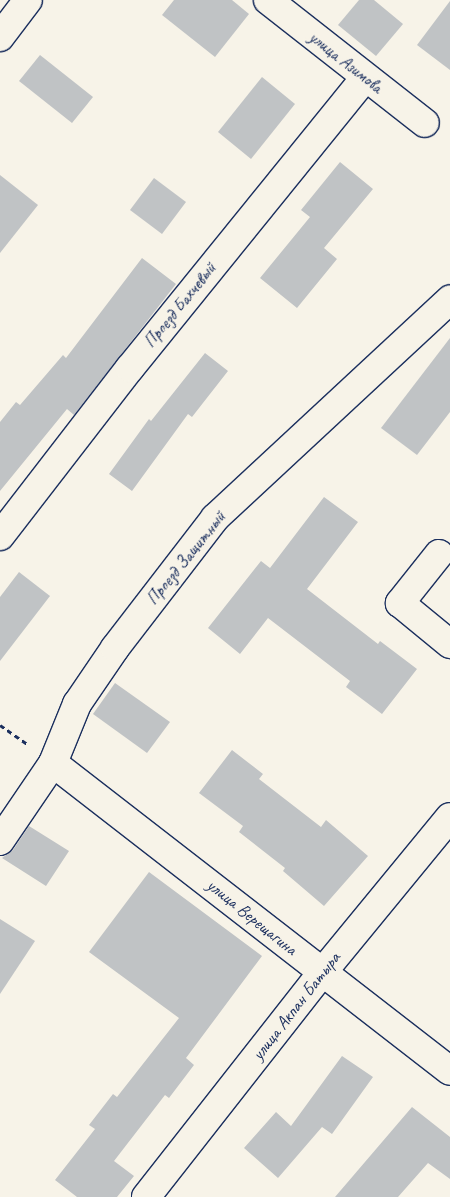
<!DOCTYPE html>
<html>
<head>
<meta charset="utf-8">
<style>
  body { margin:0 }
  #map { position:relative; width:450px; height:1197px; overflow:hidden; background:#f7f3e8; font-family:Caveat,sans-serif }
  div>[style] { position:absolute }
  .building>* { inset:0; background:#c0c3c5 }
  .path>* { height:3px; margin-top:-1.5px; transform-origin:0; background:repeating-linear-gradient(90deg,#1b2f5e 0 5px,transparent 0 9px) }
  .roads { filter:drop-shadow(1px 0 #1b2f5e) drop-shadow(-1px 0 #1b2f5e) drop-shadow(0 1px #1b2f5e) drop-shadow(0 -1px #1b2f5e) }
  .minor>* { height:28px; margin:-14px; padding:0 14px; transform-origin:14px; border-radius:14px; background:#f7f3e8 }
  span { translate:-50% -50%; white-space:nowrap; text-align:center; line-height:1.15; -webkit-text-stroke:4.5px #f7f3e8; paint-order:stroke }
  .street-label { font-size:18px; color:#1b2f5e }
</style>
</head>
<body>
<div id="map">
  <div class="building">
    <i style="clip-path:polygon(174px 0,232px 0,249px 14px,215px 57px,162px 15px)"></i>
    <i style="clip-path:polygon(359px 0,374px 0,403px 24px,376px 56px,338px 25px)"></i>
    <i style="clip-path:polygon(450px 1px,450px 70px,417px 45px)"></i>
    <i style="clip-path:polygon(40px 55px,93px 97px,72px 123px,19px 81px)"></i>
    <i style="clip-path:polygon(262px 77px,295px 104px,251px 159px,218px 132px)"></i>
    <i style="clip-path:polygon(340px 162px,373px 189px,324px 248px,337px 259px,297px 308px,260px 278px,310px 217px,301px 210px)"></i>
    <i style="clip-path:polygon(0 175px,38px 205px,0 253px)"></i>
    <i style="clip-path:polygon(154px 178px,186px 202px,162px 234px,130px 210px)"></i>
    <i style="clip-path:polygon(142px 258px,176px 284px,74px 415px,67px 409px,0 491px,0 422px,16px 402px,20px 405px,63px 355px,66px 358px)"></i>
    <i style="clip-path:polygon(450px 338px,450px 412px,417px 455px,381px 428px)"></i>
    <i style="clip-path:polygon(205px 353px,228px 371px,192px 417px,188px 414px,132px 491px,109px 474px,149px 419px,151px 421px)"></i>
    <i style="clip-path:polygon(324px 497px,358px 522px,307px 589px,378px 644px,380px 641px,417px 669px,382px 714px,346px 687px,350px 681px,268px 618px,240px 654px,208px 628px,261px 561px,270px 568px)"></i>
    <i style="clip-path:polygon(19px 572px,50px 596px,0 661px,0 597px)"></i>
    <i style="clip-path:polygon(115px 683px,170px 722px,147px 753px,93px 714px)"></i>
    <i style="clip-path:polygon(232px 750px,263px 774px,259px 779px,321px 827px,326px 820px,368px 856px,324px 906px,283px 871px,285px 868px,239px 832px,243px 826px,199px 793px)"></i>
    <i style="clip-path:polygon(29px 826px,69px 851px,46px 886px,2px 858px,13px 850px)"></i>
    <i style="clip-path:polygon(149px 872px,262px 956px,186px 1058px,194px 1065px,169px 1098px,165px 1095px,114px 1161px,134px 1176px,117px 1197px,77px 1197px,55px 1180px,95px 1129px,89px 1125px,113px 1094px,117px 1097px,179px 1018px,89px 952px)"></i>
    <i style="clip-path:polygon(0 919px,35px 941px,0 994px)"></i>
    <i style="clip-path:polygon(342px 1056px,373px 1077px,332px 1134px,322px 1127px,278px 1178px,244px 1148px,276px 1112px,291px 1126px)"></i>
    <i style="clip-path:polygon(412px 1107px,450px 1137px,450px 1179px,428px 1163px,398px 1197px,335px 1197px)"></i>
  </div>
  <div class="path">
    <i style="left:0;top:725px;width:35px;rotate:35deg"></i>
  </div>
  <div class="roads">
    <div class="minor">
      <i style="left:268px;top:0;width:199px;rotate:38.1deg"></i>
      <i style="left:0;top:37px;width:46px;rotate:-52.9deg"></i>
      <i style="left:0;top:536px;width:212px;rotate:-52.3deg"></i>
      <i style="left:130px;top:368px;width:373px;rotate:-51deg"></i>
      <i style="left:439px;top:554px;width:63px;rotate:128.5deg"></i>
      <i style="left:400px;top:603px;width:65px;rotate:39.4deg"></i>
      <i style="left:53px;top:763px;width:502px;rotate:37.8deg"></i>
      <i style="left:0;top:841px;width:94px;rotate:-55.8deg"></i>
      <i style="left:53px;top:763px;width:64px;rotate:-67.9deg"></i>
      <i style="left:77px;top:704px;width:68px;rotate:-55.8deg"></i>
      <i style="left:115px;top:648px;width:164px;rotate:-52.4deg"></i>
      <i style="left:215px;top:518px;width:321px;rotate:-42.9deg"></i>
      <i style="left:146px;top:1197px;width:283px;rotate:-51.9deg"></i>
      <i style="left:321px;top:974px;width:203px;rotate:-50.6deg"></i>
    </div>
  </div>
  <div class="street-label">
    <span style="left:346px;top:62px;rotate:38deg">улица Азимова</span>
    <span style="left:180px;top:305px;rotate:-51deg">Проезд Бахчевый</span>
    <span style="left:186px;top:558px;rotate:-51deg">Проезд Защитный</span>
    <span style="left:252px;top:917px;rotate:39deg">улица Верещагина</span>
    <span style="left:296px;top:1006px;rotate:-52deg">улица Акпан Батыра</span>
  </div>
</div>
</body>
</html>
